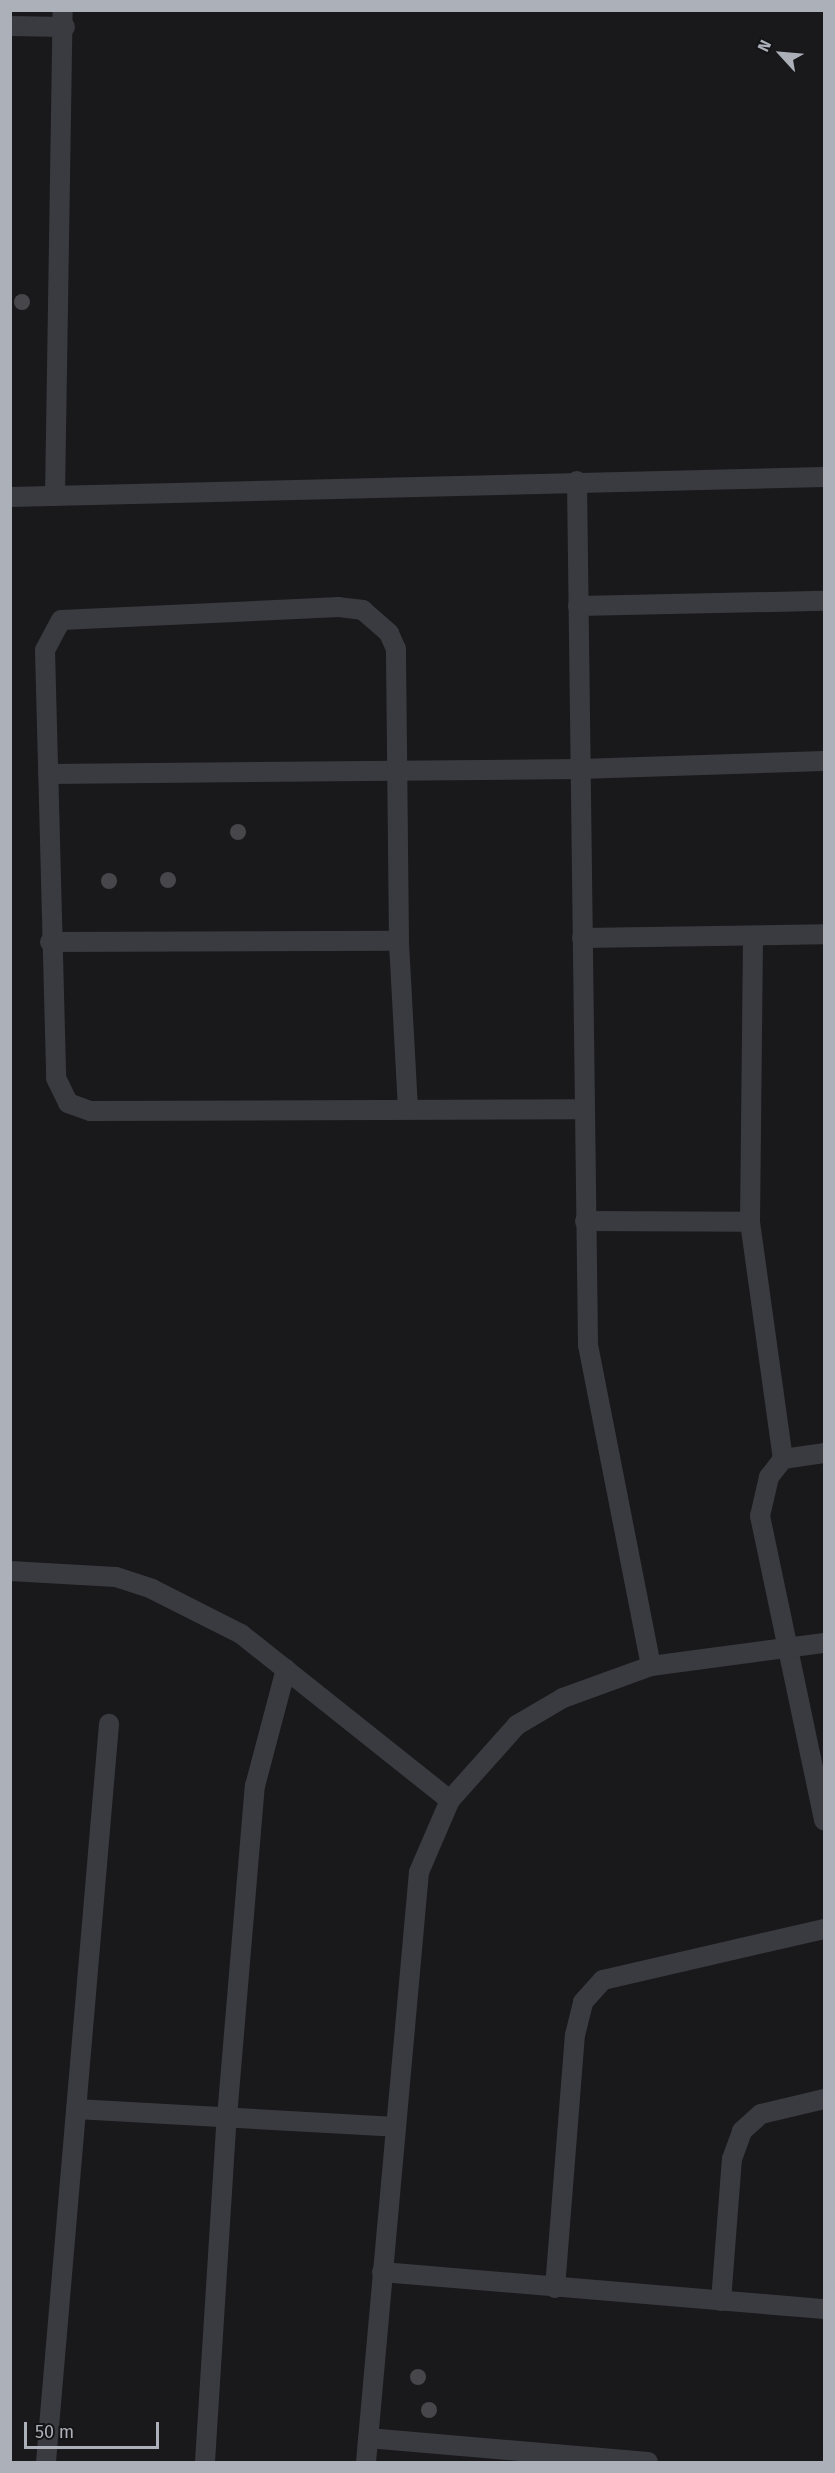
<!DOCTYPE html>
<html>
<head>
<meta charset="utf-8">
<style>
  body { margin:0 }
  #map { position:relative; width:835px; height:2473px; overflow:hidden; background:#19191b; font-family:"Fira Sans",sans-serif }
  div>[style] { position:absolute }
  .building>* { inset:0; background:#46464b }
  .round { border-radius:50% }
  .minor>* { height:20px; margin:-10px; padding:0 10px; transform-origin:10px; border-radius:10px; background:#3a3b40 }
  span { translate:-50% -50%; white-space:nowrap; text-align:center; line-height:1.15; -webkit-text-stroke:4.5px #141416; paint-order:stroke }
  .frame { position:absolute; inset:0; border:12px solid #acb0b9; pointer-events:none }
  .north { position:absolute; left:751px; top:24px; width:60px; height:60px; -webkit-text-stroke:4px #141416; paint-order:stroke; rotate:296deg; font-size:16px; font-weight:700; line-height:24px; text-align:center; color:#acb0b9 }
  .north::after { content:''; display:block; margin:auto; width:21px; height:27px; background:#acb0b9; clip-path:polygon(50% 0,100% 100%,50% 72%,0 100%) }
  .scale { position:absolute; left:24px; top:2422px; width:135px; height:27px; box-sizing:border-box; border:3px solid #acb0b9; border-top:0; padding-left:8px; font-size:18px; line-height:21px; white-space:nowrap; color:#acb0b9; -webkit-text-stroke:4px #141416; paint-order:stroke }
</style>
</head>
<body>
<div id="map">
  <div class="building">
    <i class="round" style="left:14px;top:294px;width:16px;height:16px"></i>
    <i class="round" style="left:230px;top:824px;width:16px;height:16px"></i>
    <i class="round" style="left:160px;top:872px;width:16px;height:16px"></i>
    <i class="round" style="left:101px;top:873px;width:16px;height:16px"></i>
    <i class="round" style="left:410px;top:2369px;width:16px;height:16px"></i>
    <i class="round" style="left:421px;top:2402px;width:16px;height:16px"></i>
  </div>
  <div class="minor">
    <i style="left:10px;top:26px;width:55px;rotate:1deg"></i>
    <i style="left:577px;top:481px;width:864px;rotate:89.27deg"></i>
    <i style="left:588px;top:1345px;width:327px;rotate:78.9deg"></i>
    <i style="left:55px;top:496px;width:486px;rotate:-89.1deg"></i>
    <i style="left:10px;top:497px;width:814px;rotate:-1.41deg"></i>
    <i style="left:578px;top:606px;width:246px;rotate:-1.2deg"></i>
    <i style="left:48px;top:774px;width:532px;rotate:-0.54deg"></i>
    <i style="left:580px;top:769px;width:244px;rotate:-1.9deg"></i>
    <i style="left:753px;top:937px;width:285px;rotate:90.6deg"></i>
    <i style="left:750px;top:1222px;width:239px;rotate:82.1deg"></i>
    <i style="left:783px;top:1459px;width:41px;rotate:-8.3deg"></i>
    <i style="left:582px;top:938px;width:242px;rotate:-0.9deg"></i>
    <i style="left:50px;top:942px;width:349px;rotate:-0.2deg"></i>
    <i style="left:408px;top:1109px;width:168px;rotate:-93.1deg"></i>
    <i style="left:399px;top:941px;width:292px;rotate:-90.6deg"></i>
    <i style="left:396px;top:649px;width:17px;rotate:-114deg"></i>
    <i style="left:389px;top:633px;width:35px;rotate:-139deg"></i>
    <i style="left:363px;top:610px;width:24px;rotate:-173deg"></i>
    <i style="left:339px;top:607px;width:278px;rotate:177.3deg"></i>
    <i style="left:61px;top:620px;width:34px;rotate:118deg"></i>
    <i style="left:45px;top:650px;width:428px;rotate:88.5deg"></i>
    <i style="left:56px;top:1078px;width:28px;rotate:64deg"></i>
    <i style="left:68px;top:1103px;width:23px;rotate:20deg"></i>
    <i style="left:90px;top:1111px;width:494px;rotate:-0.2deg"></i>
    <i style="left:585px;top:1221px;width:165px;rotate:0.3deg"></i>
    <i style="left:783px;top:1459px;width:23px;rotate:128deg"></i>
    <i style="left:769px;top:1477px;width:40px;rotate:103deg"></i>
    <i style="left:760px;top:1516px;width:311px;rotate:78.1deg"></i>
    <i style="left:10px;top:1571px;width:106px;rotate:3.2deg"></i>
    <i style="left:116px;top:1577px;width:38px;rotate:18deg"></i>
    <i style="left:152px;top:1589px;width:100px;rotate:26.8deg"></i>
    <i style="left:241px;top:1634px;width:267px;rotate:38.5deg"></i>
    <i style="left:76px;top:2109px;width:320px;rotate:3.2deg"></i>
    <i style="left:382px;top:2272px;width:444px;rotate:4.8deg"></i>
    <i style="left:555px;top:2288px;width:254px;rotate:-85.5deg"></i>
    <i style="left:575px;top:2035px;width:34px;rotate:-76deg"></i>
    <i style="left:583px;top:2002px;width:30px;rotate:-48deg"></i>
    <i style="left:603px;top:1980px;width:227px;rotate:-13deg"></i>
    <i style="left:721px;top:2301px;width:142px;rotate:-85.6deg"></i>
    <i style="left:732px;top:2159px;width:30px;rotate:-70deg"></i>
    <i style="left:742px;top:2131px;width:25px;rotate:-42deg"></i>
    <i style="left:761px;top:2114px;width:65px;rotate:-13.4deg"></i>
    <i style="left:368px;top:2438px;width:281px;rotate:4.9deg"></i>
    <i style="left:46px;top:2462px;width:741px;rotate:-85.12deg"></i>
    <i style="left:205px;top:2462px;width:346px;rotate:-86.4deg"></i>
    <i style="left:227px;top:2117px;width:332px;rotate:-85.2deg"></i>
    <i style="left:255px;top:1786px;width:121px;rotate:-75.2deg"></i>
    <i style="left:366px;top:2462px;width:592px;rotate:-84.87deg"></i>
    <i style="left:419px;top:1872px;width:78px;rotate:-66.7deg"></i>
    <i style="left:450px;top:1800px;width:101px;rotate:-48.2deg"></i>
    <i style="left:517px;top:1725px;width:53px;rotate:-30.4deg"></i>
    <i style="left:563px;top:1698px;width:94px;rotate:-20deg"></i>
    <i style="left:651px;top:1666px;width:175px;rotate:-7.6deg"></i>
  </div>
  <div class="frame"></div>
  <div class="north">N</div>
  <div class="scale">50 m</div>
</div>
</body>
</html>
